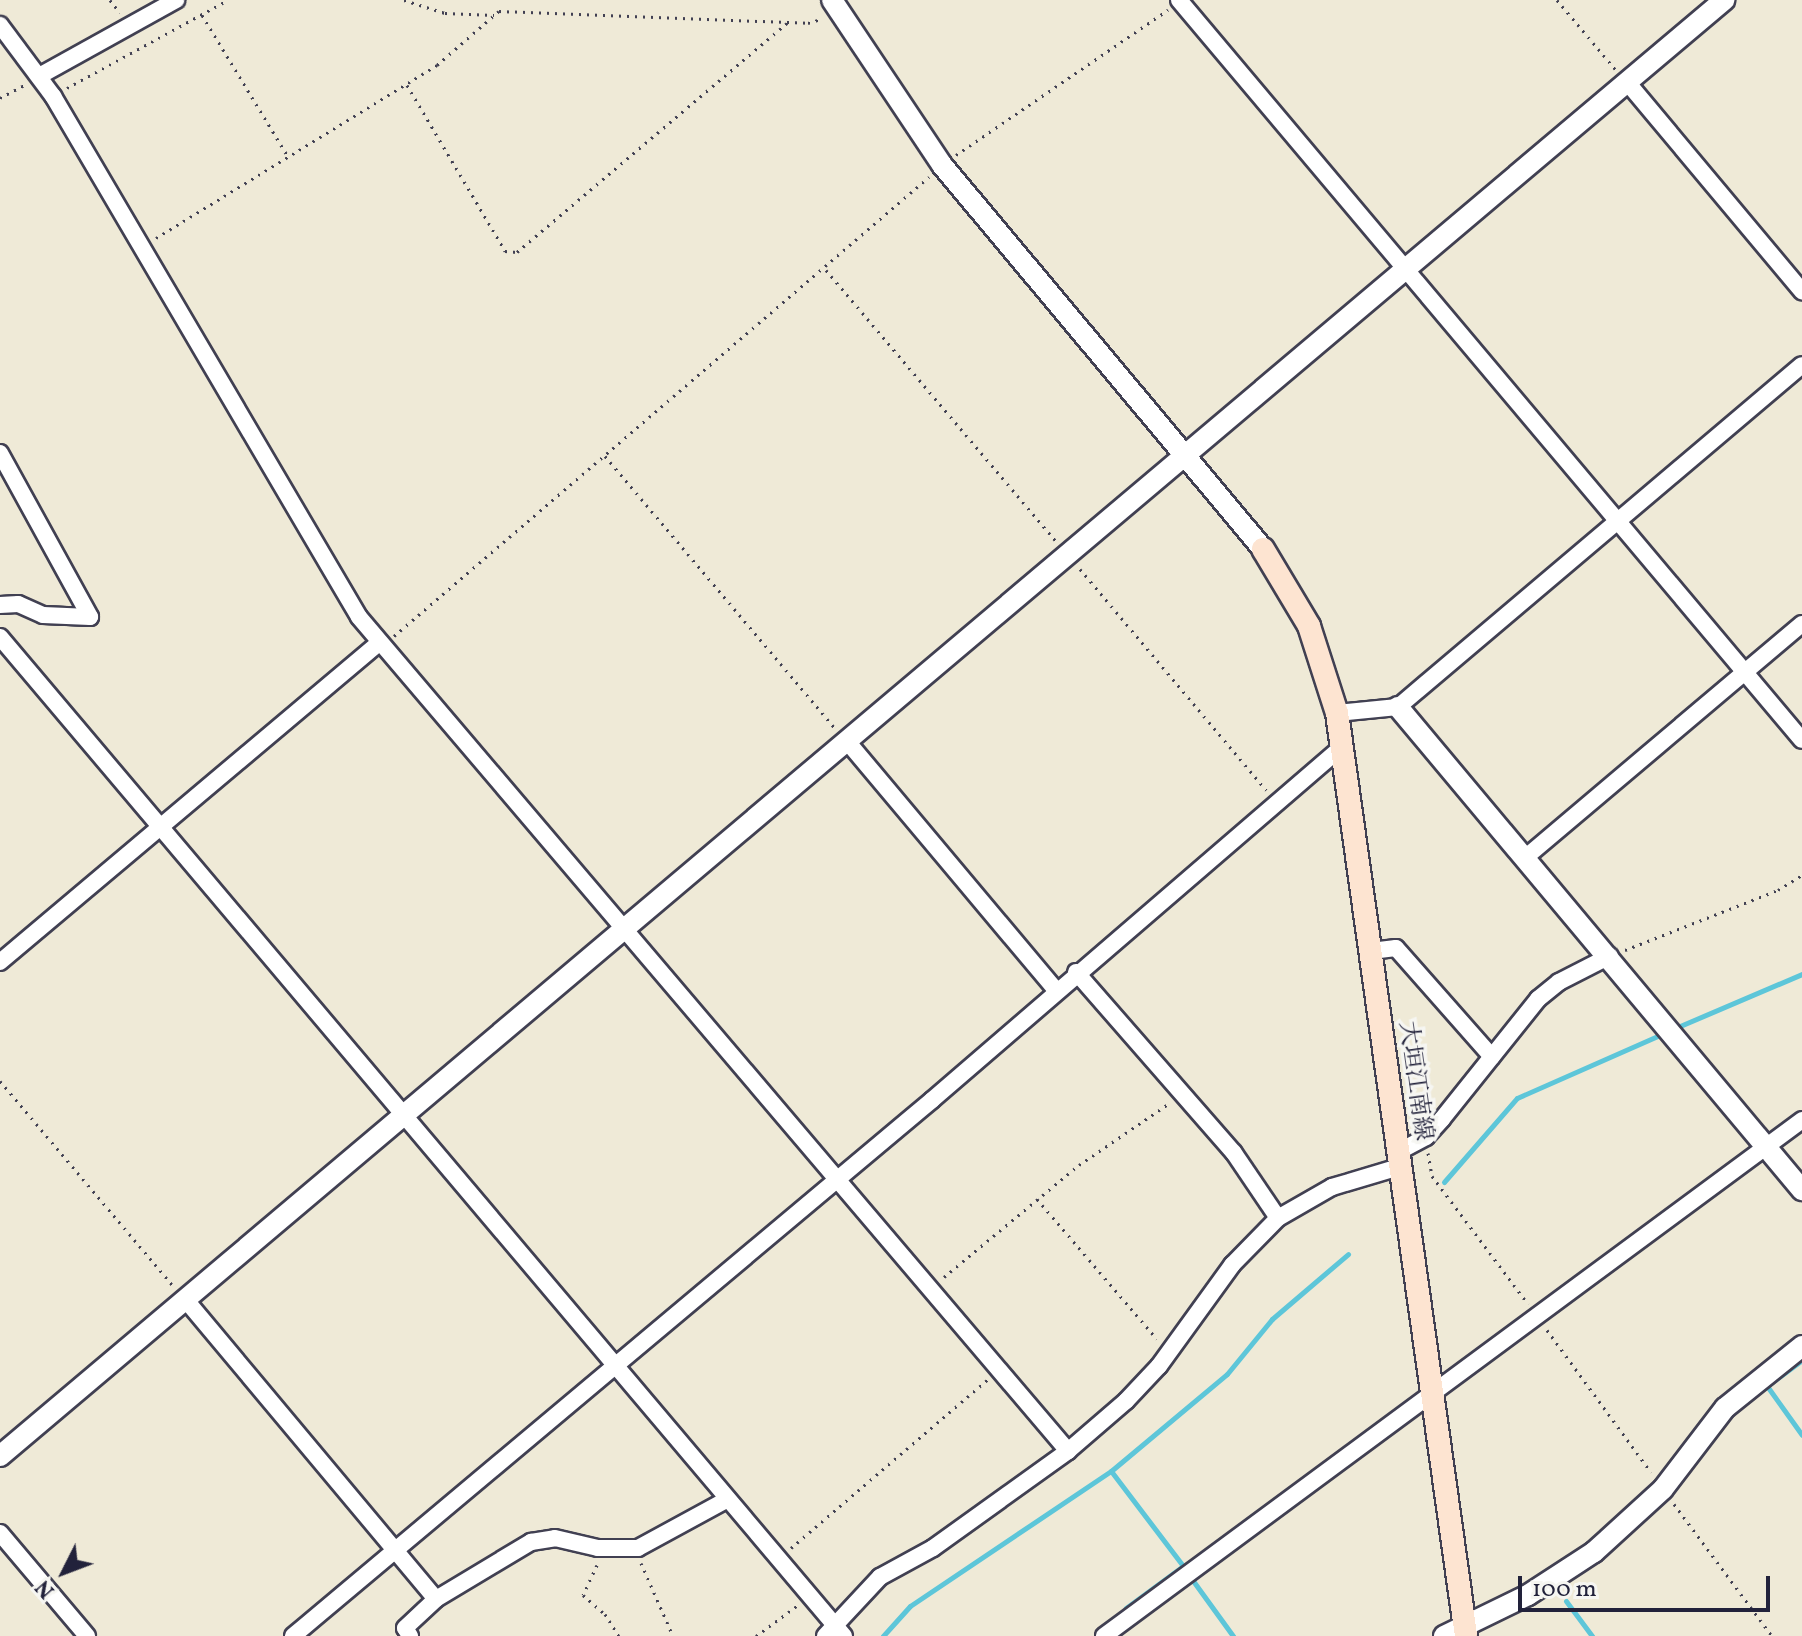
<!DOCTYPE html>
<html>
<head>
<meta charset="utf-8">
<style>
  body { margin:0 }
  #map { position:relative; width:1802px; height:1636px; overflow:hidden; background:#efead7; font-family:Vollkorn,"Noto Serif JP",serif }
  div>[style] { position:absolute }
  .stream>* { height:5px; margin:-2.5px; padding:0 2.5px; transform-origin:2.5px; border-radius:2.5px; background:#5dc6d9 }
  .path>* { height:3px; margin-top:-1.5px; transform-origin:0; background:repeating-linear-gradient(90deg,#414052 0 2px,transparent 0 8px) }
  .roads { filter:drop-shadow(2px 0 #414052) drop-shadow(-2px 0 #414052) drop-shadow(0 2px #414052) drop-shadow(0 -2px #414052) }
  .minor>* { height:16px; margin:-8px; padding:0 8px; transform-origin:8px; border-radius:8px; background:#fff }
  .tertiary>* { height:20px; margin:-10px; padding:0 10px; transform-origin:10px; border-radius:10px; background:#fff }
  .secondary>* { height:22px; margin:-11px; padding:0 11px; transform-origin:11px; border-radius:11px; background:#fde4d1 }
  span { translate:-50% -50%; white-space:nowrap; text-align:center; line-height:1.15; -webkit-text-stroke:7px #f6f6f2; paint-order:stroke }
  .street-label { font-size:24px; color:#22223b }
  .north { position:absolute; left:24px; top:1532px; width:80px; height:80px; -webkit-text-stroke:6px #f6f6f2; paint-order:stroke; rotate:228deg; font-size:22px; font-weight:700; line-height:32px; text-align:center; color:#22223b }
  .north::after { content:''; display:block; margin:auto; width:28px; height:36px; background:#22223b; clip-path:polygon(50% 0,100% 100%,50% 72%,0 100%) }
  .scale { position:absolute; left:1518px; top:1576px; width:252px; height:36px; box-sizing:border-box; border:4px solid #22223b; border-top:0; padding-left:10px; font-size:24px; line-height:28px; white-space:nowrap; color:#22223b; -webkit-text-stroke:6px #f6f6f2; paint-order:stroke }
</style>
</head>
<body>
<div id="map">
  <div class="stream">
    <i style="left:1680px;top:1026px;width:133px;rotate:-23.1deg"></i>
    <i style="left:1444px;top:1182px;width:111px;rotate:-49deg"></i>
    <i style="left:1517px;top:1098px;width:158px;rotate:-23.8deg"></i>
    <i style="left:1802px;top:1360px;width:44px;rotate:143.4deg"></i>
    <i style="left:1767px;top:1386px;width:60px;rotate:54.5deg"></i>
    <i style="left:1111px;top:1471px;width:119px;rotate:52.8deg"></i>
    <i style="left:1183px;top:1566px;width:71px;rotate:143.6deg"></i>
    <i style="left:1191px;top:1578px;width:72px;rotate:54.1deg"></i>
    <i style="left:1566px;top:1601px;width:44px;rotate:53.4deg"></i>
    <i style="left:883px;top:1636px;width:40px;rotate:-48deg"></i>
    <i style="left:910px;top:1606px;width:242px;rotate:-33.9deg"></i>
    <i style="left:1111px;top:1471px;width:151px;rotate:-39.9deg"></i>
    <i style="left:1227px;top:1374px;width:71px;rotate:-50.7deg"></i>
    <i style="left:1272px;top:1319px;width:100px;rotate:-40.5deg"></i>
  </div>
  <div class="path">
    <i style="left:110px;top:0;width:16px;rotate:52deg"></i>
    <i style="left:404px;top:0;width:43px;rotate:17.6deg"></i>
    <i style="left:445px;top:13px;width:49px;rotate:2.3deg"></i>
    <i style="left:1557px;top:0;width:92px;rotate:49.9deg"></i>
    <i style="left:202px;top:15px;width:164px;rotate:58.7deg"></i>
    <i style="left:407px;top:85px;width:193px;rotate:59.4deg"></i>
    <i style="left:505px;top:251px;width:12px;rotate:5deg"></i>
    <i style="left:517px;top:252px;width:355px;rotate:-40.3deg"></i>
    <i style="left:67px;top:88px;width:183px;rotate:-28.7deg"></i>
    <i style="left:0;top:98px;width:30px;rotate:-28deg"></i>
    <i style="left:956px;top:155px;width:257px;rotate:-34.4deg"></i>
    <i style="left:156px;top:238px;width:330px;rotate:-31.6deg"></i>
    <i style="left:437px;top:65px;width:82px;rotate:-41.1deg"></i>
    <i style="left:499px;top:11px;width:309px;rotate:2.2deg"></i>
    <i style="left:808px;top:23px;width:14px;rotate:-17deg"></i>
    <i style="left:826px;top:270px;width:357px;rotate:49.7deg"></i>
    <i style="left:605px;top:456px;width:356px;rotate:49.8deg"></i>
    <i style="left:1080px;top:569px;width:289px;rotate:49.9deg"></i>
    <i style="left:394px;top:636px;width:705px;rotate:-40.63deg"></i>
    <i style="left:1625px;top:950px;width:164px;rotate:-21.4deg"></i>
    <i style="left:1778px;top:890px;width:28px;rotate:-32deg"></i>
    <i style="left:0;top:1081px;width:268px;rotate:49.8deg"></i>
    <i style="left:1428px;top:1153px;width:23px;rotate:80deg"></i>
    <i style="left:1432px;top:1176px;width:160px;rotate:53.1deg"></i>
    <i style="left:1037px;top:1199px;width:184px;rotate:49.4deg"></i>
    <i style="left:944px;top:1277px;width:175px;rotate:-39.7deg"></i>
    <i style="left:1079px;top:1165px;width:108px;rotate:-34.4deg"></i>
    <i style="left:1547px;top:1330px;width:176px;rotate:53.8deg"></i>
    <i style="left:1674px;top:1504px;width:164px;rotate:53.4deg"></i>
    <i style="left:791px;top:1548px;width:260px;rotate:-40.6deg"></i>
    <i style="left:641px;top:1563px;width:80px;rotate:66.3deg"></i>
    <i style="left:597px;top:1565px;width:33px;rotate:115deg"></i>
    <i style="left:583px;top:1595px;width:29px;rotate:41deg"></i>
    <i style="left:605px;top:1614px;width:26px;rotate:58deg"></i>
    <i style="left:756px;top:1636px;width:52px;rotate:-36.4deg"></i>
  </div>
  <div class="roads">
    <div class="minor">
      <i style="left:1179px;top:0;width:967px;rotate:49.91deg"></i>
      <i style="left:0;top:25px;width:89px;rotate:53.3deg"></i>
      <i style="left:53px;top:96px;width:604px;rotate:59.57deg"></i>
      <i style="left:359px;top:617px;width:1095px;rotate:49.63deg"></i>
      <i style="left:39px;top:76px;width:157px;rotate:-29deg"></i>
      <i style="left:1627px;top:82px;width:273px;rotate:50.1deg"></i>
      <i style="left:0;top:453px;width:187px;rotate:61.2deg"></i>
      <i style="left:90px;top:617px;width:47px;rotate:-177.6deg"></i>
      <i style="left:43px;top:615px;width:27px;rotate:-156deg"></i>
      <i style="left:18px;top:604px;width:18px;rotate:177deg"></i>
      <i style="left:0;top:637px;width:1308px;rotate:49.81deg"></i>
      <i style="left:1337px;top:713px;width:61px;rotate:-5.6deg"></i>
      <i style="left:1398px;top:707px;width:529px;rotate:-40.25deg"></i>
      <i style="left:846px;top:740px;width:325px;rotate:50deg"></i>
      <i style="left:1526px;top:857px;width:361px;rotate:-40.2deg"></i>
      <i style="left:1371px;top:951px;width:25px;rotate:-7deg"></i>
      <i style="left:1396px;top:948px;width:145px;rotate:48.6deg"></i>
      <i style="left:0;top:962px;width:495px;rotate:-40.1deg"></i>
      <i style="left:1076px;top:972px;width:240px;rotate:48.9deg"></i>
      <i style="left:1234px;top:1153px;width:78px;rotate:55.9deg"></i>
      <i style="left:1398px;top:1152px;width:32px;rotate:-28deg"></i>
      <i style="left:1426px;top:1137px;width:24px;rotate:-48deg"></i>
      <i style="left:1442px;top:1119px;width:154px;rotate:-51.3deg"></i>
      <i style="left:1538px;top:999px;width:27px;rotate:-39deg"></i>
      <i style="left:1559px;top:982px;width:57px;rotate:-27deg"></i>
      <i style="left:185px;top:1299px;width:391px;rotate:50.1deg"></i>
      <i style="left:0;top:1533px;width:135px;rotate:49.8deg"></i>
      <i style="left:293px;top:1636px;width:834px;rotate:-39.99deg"></i>
      <i style="left:932px;top:1100px;width:542px;rotate:-40.74deg"></i>
      <i style="left:410px;top:1636px;width:9px;rotate:-122deg"></i>
      <i style="left:405px;top:1628px;width:42px;rotate:-43.1deg"></i>
      <i style="left:436px;top:1599px;width:111px;rotate:-31deg"></i>
      <i style="left:531px;top:1542px;width:24px;rotate:-9deg"></i>
      <i style="left:555px;top:1538px;width:44px;rotate:13.1deg"></i>
      <i style="left:598px;top:1548px;width:40px"></i>
      <i style="left:638px;top:1548px;width:102px;rotate:-28.6deg"></i>
      <i style="left:825px;top:1636px;width:81px;rotate:-47deg"></i>
      <i style="left:880px;top:1577px;width:60px;rotate:-28.7deg"></i>
      <i style="left:933px;top:1548px;width:166px;rotate:-35.7deg"></i>
      <i style="left:1068px;top:1451px;width:77px;rotate:-40.8deg"></i>
      <i style="left:1126px;top:1401px;width:48px;rotate:-46.7deg"></i>
      <i style="left:1159px;top:1366px;width:125px;rotate:-54.1deg"></i>
      <i style="left:1232px;top:1265px;width:66px;rotate:-45.6deg"></i>
      <i style="left:1278px;top:1218px;width:62px;rotate:-29.9deg"></i>
      <i style="left:1332px;top:1187px;width:70px;rotate:-16.6deg"></i>
      <i style="left:1104px;top:1636px;width:868px;rotate:-36.47deg"></i>
    </div>
    <div class="tertiary">
      <i style="left:832px;top:0;width:198px;rotate:56.3deg"></i>
      <i style="left:942px;top:165px;width:500px;rotate:50.11deg"></i>
      <i style="left:1398px;top:707px;width:630px;rotate:50.09deg"></i>
      <i style="left:0;top:1456px;width:2257px;rotate:-40.18deg"></i>
      <i style="left:1444px;top:1636px;width:93px;rotate:-26deg"></i>
      <i style="left:1528px;top:1595px;width:79px;rotate:-33.1deg"></i>
      <i style="left:1594px;top:1552px;width:93px;rotate:-42.4deg"></i>
      <i style="left:1663px;top:1489px;width:102px;rotate:-52.6deg"></i>
      <i style="left:1725px;top:1408px;width:99px;rotate:-38.8deg"></i>
    </div>
    <div class="secondary">
      <i style="left:1263px;top:549px;width:90px;rotate:59.1deg"></i>
      <i style="left:1309px;top:626px;width:91px;rotate:72.2deg"></i>
      <i style="left:1337px;top:713px;width:932px;rotate:82.04deg"></i>
    </div>
  </div>
  <div class="street-label">
    <span style="left:1414px;top:1081px;rotate:82deg">大垣江南線</span>
  </div>
  <div class="north">N</div>
  <div class="scale">100 m</div>
</div>
</body>
</html>
